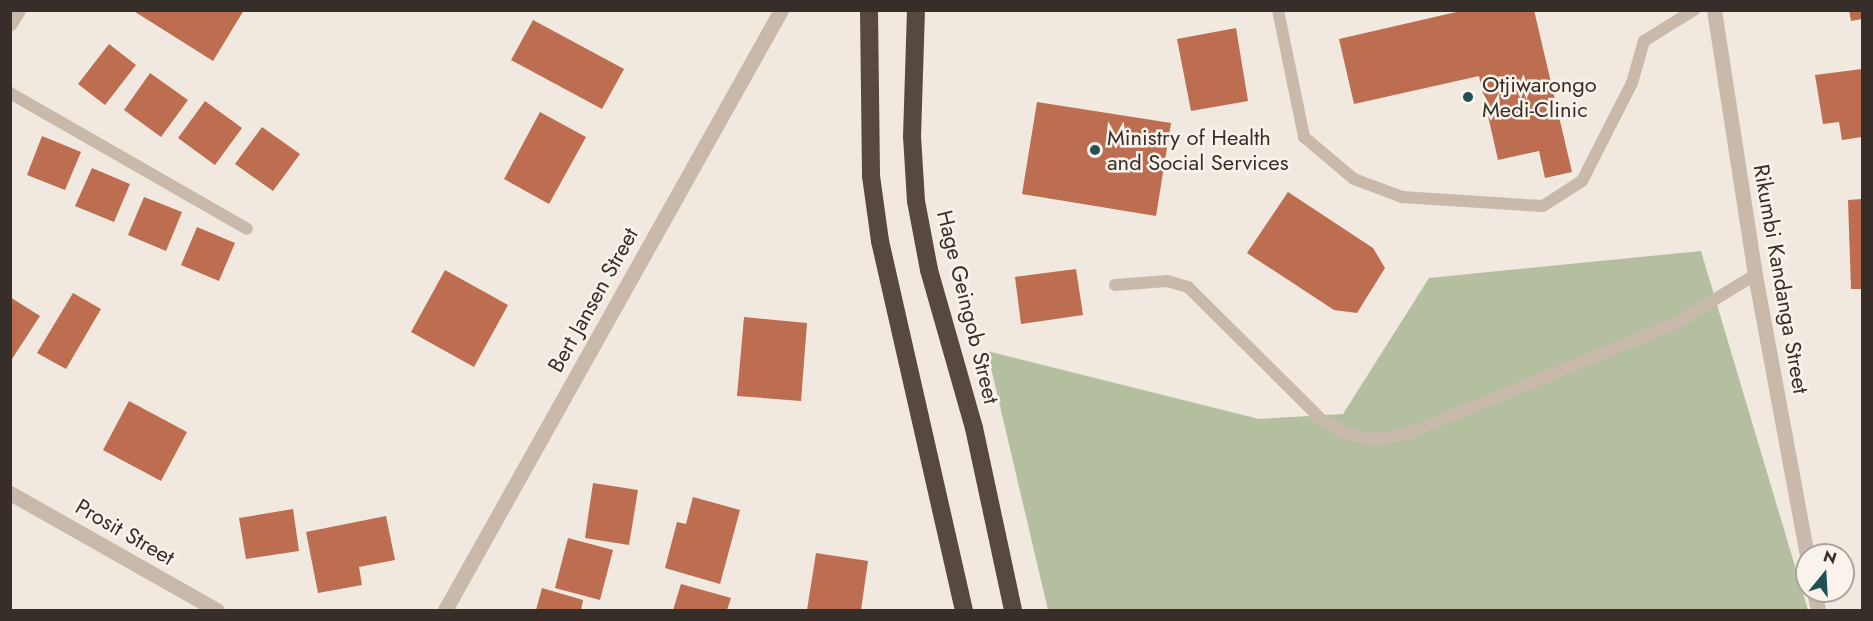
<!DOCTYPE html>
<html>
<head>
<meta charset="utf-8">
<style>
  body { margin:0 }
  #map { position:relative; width:1873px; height:621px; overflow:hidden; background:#f1e9df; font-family:Jost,sans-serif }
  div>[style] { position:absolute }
  .green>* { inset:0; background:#b4bf9f }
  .building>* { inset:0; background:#bd6e50 }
  .lane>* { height:12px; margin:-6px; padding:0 6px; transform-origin:6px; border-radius:6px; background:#c8b9ab }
  .street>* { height:15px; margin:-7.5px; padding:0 7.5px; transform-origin:7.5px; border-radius:7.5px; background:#c8b9ab }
  .highway>* { height:18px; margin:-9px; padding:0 9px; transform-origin:9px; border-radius:9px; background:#574942 }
  .dots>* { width:16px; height:16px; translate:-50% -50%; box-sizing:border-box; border:3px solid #f9f3eb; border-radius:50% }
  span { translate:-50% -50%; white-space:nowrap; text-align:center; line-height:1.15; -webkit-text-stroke:5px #f9f3eb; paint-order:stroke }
  .poi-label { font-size:22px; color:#372e2a }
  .left { translate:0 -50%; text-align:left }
  .street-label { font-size:22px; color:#372e2a }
  .frame { position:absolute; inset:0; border:12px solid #372e2a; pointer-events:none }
  .north { position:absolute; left:1795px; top:543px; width:60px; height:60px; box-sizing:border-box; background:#f9f3eb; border:2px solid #aba49e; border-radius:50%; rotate:18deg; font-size:16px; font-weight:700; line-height:24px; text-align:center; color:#372e2a }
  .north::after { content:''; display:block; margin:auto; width:21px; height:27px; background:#225155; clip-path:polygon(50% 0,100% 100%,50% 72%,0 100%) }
</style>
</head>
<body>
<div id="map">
  <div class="green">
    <i style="clip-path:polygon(1701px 251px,1808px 610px,1048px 610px,987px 351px,1259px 419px,1343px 414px,1429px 278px)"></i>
  </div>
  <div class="building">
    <i style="clip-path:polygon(132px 10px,244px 10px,213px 61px)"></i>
    <i style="clip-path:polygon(1465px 10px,1534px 10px,1572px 172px,1545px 178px,1539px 151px,1498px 160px,1479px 76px,1354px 104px,1339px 39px)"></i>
    <i style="clip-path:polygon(1849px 10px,1862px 10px,1862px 19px,1851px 21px)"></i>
    <i style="clip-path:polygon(533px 20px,624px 69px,602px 109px,511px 60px)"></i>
    <i style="clip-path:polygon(1236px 28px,1248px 101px,1191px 111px,1177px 39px)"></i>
    <i style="clip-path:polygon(109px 44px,136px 65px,105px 105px,78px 84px)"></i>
    <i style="clip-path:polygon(1862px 69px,1862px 137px,1842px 140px,1839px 122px,1823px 124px,1815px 75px)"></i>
    <i style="clip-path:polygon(150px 73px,188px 100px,161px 137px,124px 110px)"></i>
    <i style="clip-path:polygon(205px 101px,242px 128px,215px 165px,178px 138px)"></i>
    <i style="clip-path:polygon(1037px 102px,1171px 123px,1156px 216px,1022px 194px)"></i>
    <i style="clip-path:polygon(540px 112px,586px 137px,549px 204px,504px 179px)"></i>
    <i style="clip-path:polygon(262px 127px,300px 154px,273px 191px,235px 164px)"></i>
    <i style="clip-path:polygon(42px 136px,81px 152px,65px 190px,27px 175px)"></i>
    <i style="clip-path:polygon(92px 168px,130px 184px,114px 222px,75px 206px)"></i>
    <i style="clip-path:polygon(1288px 192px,1373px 248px,1385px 268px,1357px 313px,1334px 310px,1247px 253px)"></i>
    <i style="clip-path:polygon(144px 197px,182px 212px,166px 251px,128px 235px)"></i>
    <i style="clip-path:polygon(1862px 199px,1862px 289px,1851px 289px,1848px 200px)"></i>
    <i style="clip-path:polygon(197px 227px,235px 243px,219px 281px,181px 265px)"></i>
    <i style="clip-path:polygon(1076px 269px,1083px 315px,1021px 324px,1015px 277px)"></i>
    <i style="clip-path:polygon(445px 270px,508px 305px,474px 367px,411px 332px)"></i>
    <i style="clip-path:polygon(73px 293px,101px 309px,66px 369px,37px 353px)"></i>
    <i style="clip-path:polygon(10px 297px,40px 316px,10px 362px)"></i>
    <i style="clip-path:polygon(744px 317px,807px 323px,801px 401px,737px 396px)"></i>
    <i style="clip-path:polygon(129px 401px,187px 432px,161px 481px,103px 450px)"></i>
    <i style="clip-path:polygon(593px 483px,638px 490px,629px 545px,585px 538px)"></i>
    <i style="clip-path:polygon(693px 497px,740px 510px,720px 584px,665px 568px,677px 522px,686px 524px)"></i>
    <i style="clip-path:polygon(293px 509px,299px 551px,246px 559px,239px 518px)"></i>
    <i style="clip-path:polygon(386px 516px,395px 560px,359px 567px,362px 585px,318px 593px,306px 532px)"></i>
    <i style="clip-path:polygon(568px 538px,613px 550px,600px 600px,555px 588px)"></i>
    <i style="clip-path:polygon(816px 553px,868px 561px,861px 610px,807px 610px)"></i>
    <i style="clip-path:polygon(681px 584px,731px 598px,727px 610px,673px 610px)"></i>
    <i style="clip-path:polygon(542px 588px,583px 600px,581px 610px,536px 610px)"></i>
  </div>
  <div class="lane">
    <i style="left:1278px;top:10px;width:130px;rotate:78.4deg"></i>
    <i style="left:1304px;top:137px;width:65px;rotate:40deg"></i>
    <i style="left:1354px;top:179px;width:51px;rotate:20.6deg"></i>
    <i style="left:1402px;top:197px;width:141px;rotate:3.7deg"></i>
    <i style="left:1543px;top:206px;width:46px;rotate:-32.7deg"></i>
    <i style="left:1582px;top:181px;width:110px;rotate:-63deg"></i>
    <i style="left:1632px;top:83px;width:44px;rotate:-74.1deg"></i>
    <i style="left:1644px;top:41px;width:59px;rotate:-31.8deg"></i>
    <i style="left:10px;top:93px;width:273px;rotate:29.8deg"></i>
    <i style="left:1115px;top:285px;width:52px;rotate:-4.4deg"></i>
    <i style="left:1167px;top:281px;width:22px;rotate:16deg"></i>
    <i style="left:1188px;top:287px;width:187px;rotate:44.8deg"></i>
    <i style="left:1321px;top:419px;width:28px;rotate:32deg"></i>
    <i style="left:1345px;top:434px;width:32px;rotate:11deg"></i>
    <i style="left:1376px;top:440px;width:32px;rotate:-11deg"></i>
    <i style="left:1407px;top:434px;width:291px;rotate:-22.4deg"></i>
    <i style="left:1676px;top:323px;width:92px;rotate:-31.3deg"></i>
  </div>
  <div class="street">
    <i style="left:1714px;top:10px;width:268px;rotate:81.2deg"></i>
    <i style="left:1755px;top:275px;width:285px;rotate:79.5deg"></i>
    <i style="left:10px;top:23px;width:15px;rotate:-58deg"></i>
    <i style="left:10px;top:493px;width:238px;rotate:29.5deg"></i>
    <i style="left:1814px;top:591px;width:19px;rotate:78deg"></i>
    <i style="left:445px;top:610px;width:688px;rotate:-60.75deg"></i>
  </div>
  <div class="highway">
    <i style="left:869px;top:10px;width:166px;rotate:89.3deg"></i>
    <i style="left:871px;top:176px;width:66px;rotate:82.1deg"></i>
    <i style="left:880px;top:241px;width:378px;rotate:77.2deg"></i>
    <i style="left:916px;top:10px;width:126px;rotate:91.8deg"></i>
    <i style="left:912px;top:136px;width:65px;rotate:86.5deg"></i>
    <i style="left:916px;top:201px;width:70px;rotate:79.3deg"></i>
    <i style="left:929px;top:270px;width:164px;rotate:74.1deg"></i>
    <i style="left:974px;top:428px;width:186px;rotate:77.9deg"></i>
  </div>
  <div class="dots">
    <i style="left:1468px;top:97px;background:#225155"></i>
    <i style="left:1095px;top:150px;background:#225155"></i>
  </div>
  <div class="poi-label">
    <span class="left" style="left:1482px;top:97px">Otjiwarongo<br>Medi-Clinic</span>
    <span class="left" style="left:1107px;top:150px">Ministry of Health<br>and Social Services</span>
  </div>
  <div class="street-label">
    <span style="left:1781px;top:279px;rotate:80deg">Rikumbi Kandanga Street</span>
    <span style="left:593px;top:300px;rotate:-61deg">Bert Jansen Street</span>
    <span style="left:968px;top:307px;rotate:76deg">Hage Geingob Street</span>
    <span style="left:125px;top:532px;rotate:30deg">Prosit Street</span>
  </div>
  <div class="frame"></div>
  <div class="north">N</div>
</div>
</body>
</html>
